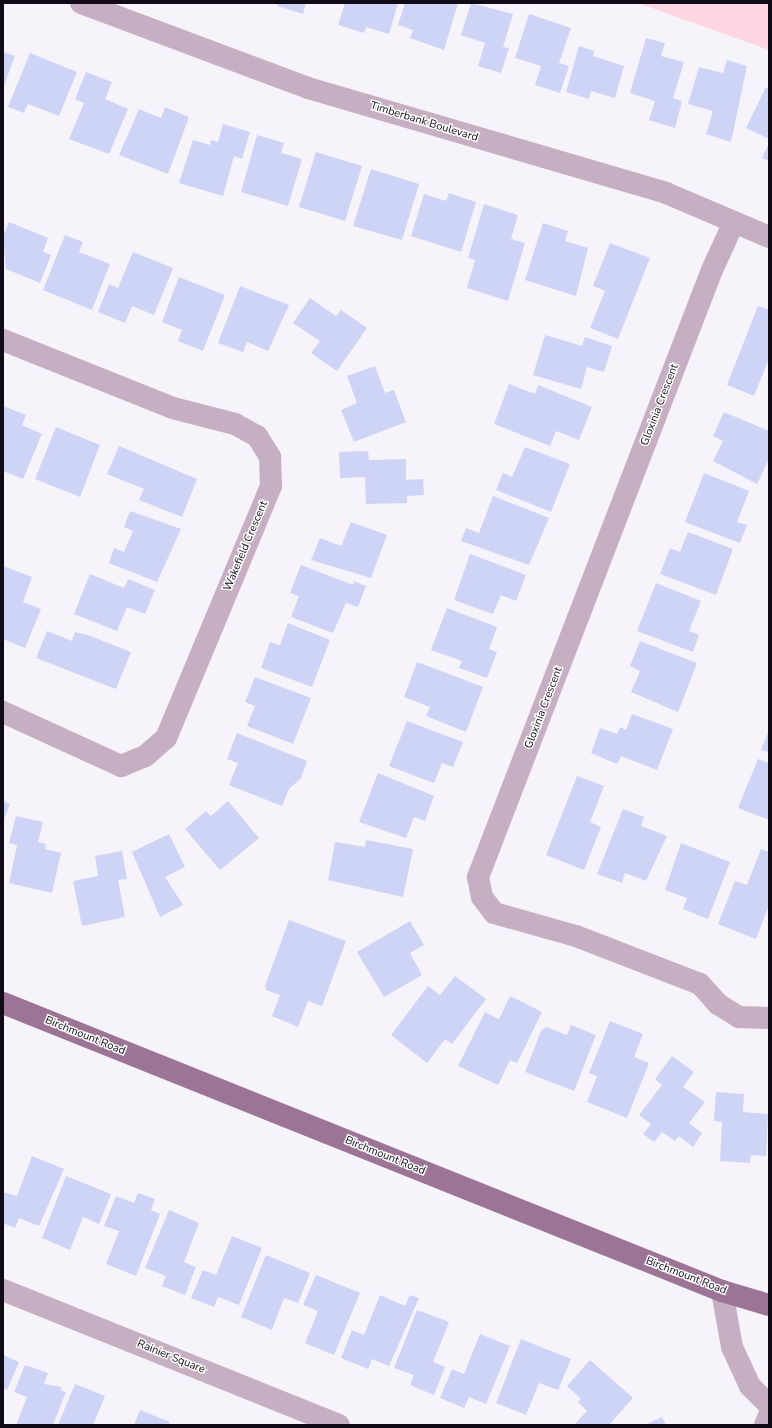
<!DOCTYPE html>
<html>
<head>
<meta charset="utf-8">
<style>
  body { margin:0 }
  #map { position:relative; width:772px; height:1428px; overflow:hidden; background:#f6f3fa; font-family:"Nunito Sans",sans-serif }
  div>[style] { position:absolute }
  .green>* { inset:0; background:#fdd6e1 }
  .building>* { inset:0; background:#cdd4f6 }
  .minor>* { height:22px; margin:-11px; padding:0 11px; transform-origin:11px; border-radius:11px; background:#c6afc2 }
  .major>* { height:22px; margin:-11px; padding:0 11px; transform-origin:11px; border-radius:11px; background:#9c7496 }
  span { translate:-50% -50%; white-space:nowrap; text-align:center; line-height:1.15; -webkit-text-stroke:3px #fff; paint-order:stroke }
  .street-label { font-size:11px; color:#100b16 }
  .frame { position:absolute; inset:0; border:4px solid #100b16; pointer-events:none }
</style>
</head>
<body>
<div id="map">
  <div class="green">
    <i style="clip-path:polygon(638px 3px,769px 3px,769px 50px)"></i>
  </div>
  <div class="building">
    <i style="clip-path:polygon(278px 3px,306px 3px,303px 14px,277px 6px)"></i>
    <i style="clip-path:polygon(345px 3px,398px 3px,389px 34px,366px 27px,364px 33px,338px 25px)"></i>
    <i style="clip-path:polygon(405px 3px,458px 3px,444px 50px,410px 38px,413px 30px,398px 25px)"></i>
    <i style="clip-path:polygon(471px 3px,513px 14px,503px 47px,509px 48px,501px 73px,478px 66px,485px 43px,461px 35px)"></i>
    <i style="clip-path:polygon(529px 14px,571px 28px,559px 63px,569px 66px,560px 93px,535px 85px,541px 66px,515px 58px)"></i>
    <i style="clip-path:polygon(646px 38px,665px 43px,661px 56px,684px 62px,673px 98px,682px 101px,675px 128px,649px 120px,655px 101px,630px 93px)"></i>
    <i style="clip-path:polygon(579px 46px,594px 51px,593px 56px,624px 66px,615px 98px,591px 91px,589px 99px,566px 92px)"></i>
    <i style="clip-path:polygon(3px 52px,15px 56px,3px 88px)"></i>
    <i style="clip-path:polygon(30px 53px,77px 72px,59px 116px,28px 104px,24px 113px,8px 107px)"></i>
    <i style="clip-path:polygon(727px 60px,747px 66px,731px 142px,706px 134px,713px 111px,688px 104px,699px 67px,723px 73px)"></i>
    <i style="clip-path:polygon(86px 72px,112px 82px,105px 99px,128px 109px,109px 154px,69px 139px,84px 103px,75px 99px)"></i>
    <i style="clip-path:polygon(766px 87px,769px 89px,769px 139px,746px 128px)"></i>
    <i style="clip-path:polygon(165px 107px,189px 117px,168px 174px,119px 155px,139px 109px,161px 118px)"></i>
    <i style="clip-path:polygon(223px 124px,250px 132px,242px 159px,234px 156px,223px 196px,179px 183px,193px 140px,210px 145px,211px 140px,218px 142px)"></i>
    <i style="clip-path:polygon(257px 135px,284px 143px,281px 153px,302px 159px,288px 206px,241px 192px)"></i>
    <i style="clip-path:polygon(769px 143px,769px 161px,762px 158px)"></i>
    <i style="clip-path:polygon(316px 152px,362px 166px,345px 221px,299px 207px)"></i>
    <i style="clip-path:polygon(371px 169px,419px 184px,402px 240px,353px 226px)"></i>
    <i style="clip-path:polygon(449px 193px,476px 202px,461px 252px,411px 236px,424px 194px,446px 201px)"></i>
    <i style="clip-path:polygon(484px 204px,518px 215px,511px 239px,525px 243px,508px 301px,467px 288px,475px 260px,468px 258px)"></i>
    <i style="clip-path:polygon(9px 222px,48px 238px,43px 252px,51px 255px,40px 283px,6px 269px,3px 236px)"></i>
    <i style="clip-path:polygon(543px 223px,568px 231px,565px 241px,588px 248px,576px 296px,525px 280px)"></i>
    <i style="clip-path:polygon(65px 235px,83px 242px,79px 252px,110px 264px,92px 310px,43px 290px)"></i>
    <i style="clip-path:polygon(610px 243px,650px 258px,618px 339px,590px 328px,605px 291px,593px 286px)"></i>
    <i style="clip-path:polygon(133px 252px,173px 268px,154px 315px,132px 306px,125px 323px,98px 312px,109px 284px,118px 288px)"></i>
    <i style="clip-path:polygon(179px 277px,225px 295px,203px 351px,178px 341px,182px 330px,162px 322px)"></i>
    <i style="clip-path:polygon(240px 286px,289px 305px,268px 351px,247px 342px,243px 352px,218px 343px)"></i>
    <i style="clip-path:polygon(310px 298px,336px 316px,341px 310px,367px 328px,337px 371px,311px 353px,320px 341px,293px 323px)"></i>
    <i style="clip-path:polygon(758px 306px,769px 310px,769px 359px,754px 396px,727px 385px)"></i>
    <i style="clip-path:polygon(545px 335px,582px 346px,585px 337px,612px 346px,604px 372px,587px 367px,581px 389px,533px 375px)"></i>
    <i style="clip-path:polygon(375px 366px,385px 393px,394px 390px,406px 422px,354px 442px,341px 410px,357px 403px,347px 376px)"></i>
    <i style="clip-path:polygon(509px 384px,535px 394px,538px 385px,592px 407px,579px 440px,556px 431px,550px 446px,494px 424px)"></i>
    <i style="clip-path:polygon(3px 406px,26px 415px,22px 425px,42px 434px,23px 479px,3px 471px)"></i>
    <i style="clip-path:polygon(724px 412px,769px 431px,769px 459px,757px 484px,713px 461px,723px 441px,713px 436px)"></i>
    <i style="clip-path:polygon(56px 427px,100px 445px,80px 497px,35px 479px)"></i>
    <i style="clip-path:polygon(119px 446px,197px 479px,182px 517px,139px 500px,144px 489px,107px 474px)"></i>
    <i style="clip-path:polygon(525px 447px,570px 464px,551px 512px,496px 490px,503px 473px,512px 477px)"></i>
    <i style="clip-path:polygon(368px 451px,369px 460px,406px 459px,406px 480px,423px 479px,424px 495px,407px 496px,407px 503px,366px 504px,365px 477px,340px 478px,339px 452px)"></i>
    <i style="clip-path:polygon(704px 473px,749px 491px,737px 522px,747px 525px,740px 543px,685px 522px)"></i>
    <i style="clip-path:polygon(493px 496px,549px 518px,529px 565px,461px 541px,466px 528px,479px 533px)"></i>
    <i style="clip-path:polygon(130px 511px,181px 529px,157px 582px,109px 563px,114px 548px,124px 552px,133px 531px,124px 527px)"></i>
    <i style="clip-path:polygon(351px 522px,387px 535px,371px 578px,311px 560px,320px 538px,341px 546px)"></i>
    <i style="clip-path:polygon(688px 532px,733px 549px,716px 595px,660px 574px,670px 548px,680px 552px)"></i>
    <i style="clip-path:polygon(470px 554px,526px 575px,516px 601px,501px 595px,493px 614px,454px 600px)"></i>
    <i style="clip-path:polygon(301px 565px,353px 585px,354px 581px,366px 586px,358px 607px,346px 603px,333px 633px,291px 617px,299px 596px,290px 593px)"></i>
    <i style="clip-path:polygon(3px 566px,32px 577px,23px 602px,41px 609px,25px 648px,3px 639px)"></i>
    <i style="clip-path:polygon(90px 574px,124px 588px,128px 579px,155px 590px,145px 614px,127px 607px,117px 631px,74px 614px)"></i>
    <i style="clip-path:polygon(656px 583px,701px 601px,689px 631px,699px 635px,693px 652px,637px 631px)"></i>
    <i style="clip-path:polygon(447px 608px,497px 627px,489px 649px,497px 652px,487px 678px,459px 668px,462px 661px,431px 650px)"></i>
    <i style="clip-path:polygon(288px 623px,330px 640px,312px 687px,261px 668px,270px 642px,280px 645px)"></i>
    <i style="clip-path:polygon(47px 631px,72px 641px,75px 632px,88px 635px,131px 652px,116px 689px,36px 658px)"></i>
    <i style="clip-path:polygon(640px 641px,697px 663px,678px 712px,631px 692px,640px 671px,630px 666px)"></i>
    <i style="clip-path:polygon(417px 662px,483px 687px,466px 732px,426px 716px,430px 707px,404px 697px)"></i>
    <i style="clip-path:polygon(255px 677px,311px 698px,293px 744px,247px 726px,255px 706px,245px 702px)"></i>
    <i style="clip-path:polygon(632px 714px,673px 729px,657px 770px,621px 756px,617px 764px,591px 753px,600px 728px,617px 734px,620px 727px,626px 730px)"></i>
    <i style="clip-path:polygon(407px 721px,463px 742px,453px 767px,442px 763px,434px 783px,389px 766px)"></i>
    <i style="clip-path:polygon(769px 730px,769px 752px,761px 750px)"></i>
    <i style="clip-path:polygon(237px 733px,307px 761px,301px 778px,289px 789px,282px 806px,229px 785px,238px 763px,227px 759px)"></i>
    <i style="clip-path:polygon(758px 759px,769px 763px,769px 820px,738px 808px)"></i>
    <i style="clip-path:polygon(378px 773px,434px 796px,425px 821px,414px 817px,406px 838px,359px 822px)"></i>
    <i style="clip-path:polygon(577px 776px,604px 786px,590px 822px,601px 827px,584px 870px,546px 855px)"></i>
    <i style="clip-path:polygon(3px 801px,10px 804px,3px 821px)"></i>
    <i style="clip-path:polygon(228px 801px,259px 838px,220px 870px,185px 829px,206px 811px,211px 816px)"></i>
    <i style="clip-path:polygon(623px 809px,644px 817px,641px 826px,667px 836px,646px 881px,625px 873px,622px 883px,597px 874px)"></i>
    <i style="clip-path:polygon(16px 816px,43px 822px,38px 842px,46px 844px,45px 849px,61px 853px,52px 893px,9px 883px,17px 845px,9px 843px)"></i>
    <i style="clip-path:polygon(169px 834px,185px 867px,165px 877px,183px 905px,160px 917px,132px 852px)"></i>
    <i style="clip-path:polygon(366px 840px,413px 849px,403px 897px,328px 880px,335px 842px,365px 847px)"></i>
    <i style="clip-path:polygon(681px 843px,730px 862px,708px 919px,683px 909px,687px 898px,665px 890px)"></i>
    <i style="clip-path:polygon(761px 849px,769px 852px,769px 905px,756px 939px,718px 924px,735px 881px,747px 885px)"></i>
    <i style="clip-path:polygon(122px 851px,127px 879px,118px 880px,125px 917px,82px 926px,73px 881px,98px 876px,95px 856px)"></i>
    <i style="clip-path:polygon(289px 920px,346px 941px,322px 1006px,308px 1001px,298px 1027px,272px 1016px,280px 995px,266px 990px,265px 986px)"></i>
    <i style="clip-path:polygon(410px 921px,424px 945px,410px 953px,422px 975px,384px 997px,357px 952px)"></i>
    <i style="clip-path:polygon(455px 976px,486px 999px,452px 1044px,445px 1039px,427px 1063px,391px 1035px,428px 986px,440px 995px)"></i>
    <i style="clip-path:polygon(510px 996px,542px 1012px,517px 1063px,510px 1060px,498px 1085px,458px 1066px,485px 1012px,499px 1019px)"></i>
    <i style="clip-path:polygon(610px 1021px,643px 1034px,634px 1057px,649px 1063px,627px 1118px,587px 1102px,597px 1076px,589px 1073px)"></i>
    <i style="clip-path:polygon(571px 1025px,596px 1035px,574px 1091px,525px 1072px,541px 1031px,546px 1027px,567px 1035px)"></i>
    <i style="clip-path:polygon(672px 1056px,694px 1072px,683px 1087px,705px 1102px,689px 1123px,702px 1133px,693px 1147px,679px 1136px,675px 1141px,662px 1132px,654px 1142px,643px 1134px,651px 1124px,639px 1115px,662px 1085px,655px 1079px)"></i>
    <i style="clip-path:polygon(716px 1092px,744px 1094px,743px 1112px,768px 1114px,766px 1156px,751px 1155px,750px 1163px,720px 1161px,722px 1122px,714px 1121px)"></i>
    <i style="clip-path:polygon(32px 1156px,64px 1169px,39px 1226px,19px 1218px,15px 1228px,3px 1223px,3px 1192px,17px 1196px)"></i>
    <i style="clip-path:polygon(66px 1176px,111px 1194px,99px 1224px,83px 1217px,70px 1250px,42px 1238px)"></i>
    <i style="clip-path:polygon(138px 1193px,155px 1199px,151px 1210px,160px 1214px,136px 1276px,106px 1264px,119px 1231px,104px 1226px,116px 1196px,134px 1203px)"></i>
    <i style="clip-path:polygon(169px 1210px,199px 1223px,184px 1262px,196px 1267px,185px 1295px,162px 1286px,166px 1276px,145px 1268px)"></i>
    <i style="clip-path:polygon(232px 1236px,262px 1248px,239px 1305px,218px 1297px,214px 1307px,191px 1298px,203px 1270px,216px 1275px)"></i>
    <i style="clip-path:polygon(266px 1255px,310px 1273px,298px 1303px,284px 1298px,272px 1330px,241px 1317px)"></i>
    <i style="clip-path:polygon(316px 1275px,360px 1293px,334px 1355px,305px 1343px,318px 1311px,303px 1305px)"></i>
    <i style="clip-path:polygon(380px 1295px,405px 1306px,410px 1295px,419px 1298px,389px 1366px,372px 1359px,368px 1369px,341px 1358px,352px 1330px,364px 1335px)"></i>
    <i style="clip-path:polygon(417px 1310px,449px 1322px,433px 1362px,445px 1367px,434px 1395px,410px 1385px,414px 1375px,394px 1368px)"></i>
    <i style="clip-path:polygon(480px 1334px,510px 1346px,486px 1404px,469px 1397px,464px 1408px,440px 1398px,452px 1369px,464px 1374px)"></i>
    <i style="clip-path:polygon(521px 1339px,571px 1359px,558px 1390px,539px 1383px,526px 1415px,496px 1403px)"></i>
    <i style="clip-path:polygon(3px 1355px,19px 1362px,7px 1390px,3px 1388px)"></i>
    <i style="clip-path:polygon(590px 1360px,633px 1398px,609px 1425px,574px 1425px,587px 1411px,578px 1402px,581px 1399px,567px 1386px)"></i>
    <i style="clip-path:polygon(25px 1365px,48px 1373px,44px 1384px,62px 1387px,60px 1390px,66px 1392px,53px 1425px,16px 1425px,27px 1397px,14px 1392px)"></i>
    <i style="clip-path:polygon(75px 1384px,105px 1396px,93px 1425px,58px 1425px)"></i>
    <i style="clip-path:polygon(140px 1410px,170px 1422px,168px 1425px,134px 1425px)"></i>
    <i style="clip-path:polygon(662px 1417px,666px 1425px,644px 1425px)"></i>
  </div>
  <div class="minor">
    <i style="left:81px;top:3px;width:242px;rotate:20.5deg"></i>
    <i style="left:308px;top:88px;width:373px;rotate:16.3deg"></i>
    <i style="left:666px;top:193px;width:112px;rotate:23.1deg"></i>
    <i style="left:734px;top:222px;width:53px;rotate:114.6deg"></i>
    <i style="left:712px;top:270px;width:651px;rotate:111.08deg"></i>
    <i style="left:478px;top:877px;width:20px;rotate:79deg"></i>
    <i style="left:482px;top:897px;width:20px;rotate:53deg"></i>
    <i style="left:494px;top:913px;width:85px;rotate:15.7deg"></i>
    <i style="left:576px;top:936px;width:133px;rotate:21.2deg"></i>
    <i style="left:700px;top:984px;width:27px;rotate:48deg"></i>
    <i style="left:718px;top:1004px;width:25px;rotate:32deg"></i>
    <i style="left:739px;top:1017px;width:30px;rotate:2deg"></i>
    <i style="left:3px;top:340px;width:183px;rotate:21.8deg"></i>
    <i style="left:173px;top:408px;width:64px;rotate:14.5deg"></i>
    <i style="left:235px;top:424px;width:25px;rotate:29deg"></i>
    <i style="left:257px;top:436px;width:25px;rotate:58deg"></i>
    <i style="left:270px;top:457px;width:29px;rotate:88deg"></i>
    <i style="left:271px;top:486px;width:273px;rotate:112.6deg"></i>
    <i style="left:166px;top:738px;width:28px;rotate:139deg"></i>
    <i style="left:145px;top:756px;width:26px;rotate:157deg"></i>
    <i style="left:121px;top:766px;width:130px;rotate:-155.4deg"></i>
    <i style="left:3px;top:1290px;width:362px;rotate:21.9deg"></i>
    <i style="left:722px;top:1291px;width:57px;rotate:79.9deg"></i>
    <i style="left:732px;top:1347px;width:43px;rotate:65.2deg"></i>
    <i style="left:750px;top:1386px;width:27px;rotate:45deg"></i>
    <i style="left:765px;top:1425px;width:11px;rotate:-68deg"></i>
  </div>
  <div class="major">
    <i style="left:3px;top:1003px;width:775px;rotate:21.83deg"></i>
    <i style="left:722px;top:1291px;width:49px;rotate:16.6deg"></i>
  </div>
  <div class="street-label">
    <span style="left:424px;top:122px;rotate:17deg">Timberbank Boulevard</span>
    <span style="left:660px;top:405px;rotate:-69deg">Gloxinia Crescent</span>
    <span style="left:246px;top:546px;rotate:-67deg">Wakefield Crescent</span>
    <span style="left:544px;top:708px;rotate:-69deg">Gloxinia Crescent</span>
    <span style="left:85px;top:1036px;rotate:22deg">Birchmount Road</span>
    <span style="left:385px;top:1156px;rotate:22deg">Birchmount Road</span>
    <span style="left:686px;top:1276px;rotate:21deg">Birchmount Road</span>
    <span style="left:171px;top:1357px;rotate:22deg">Rainier Square</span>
  </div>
  <div class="frame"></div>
</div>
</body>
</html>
